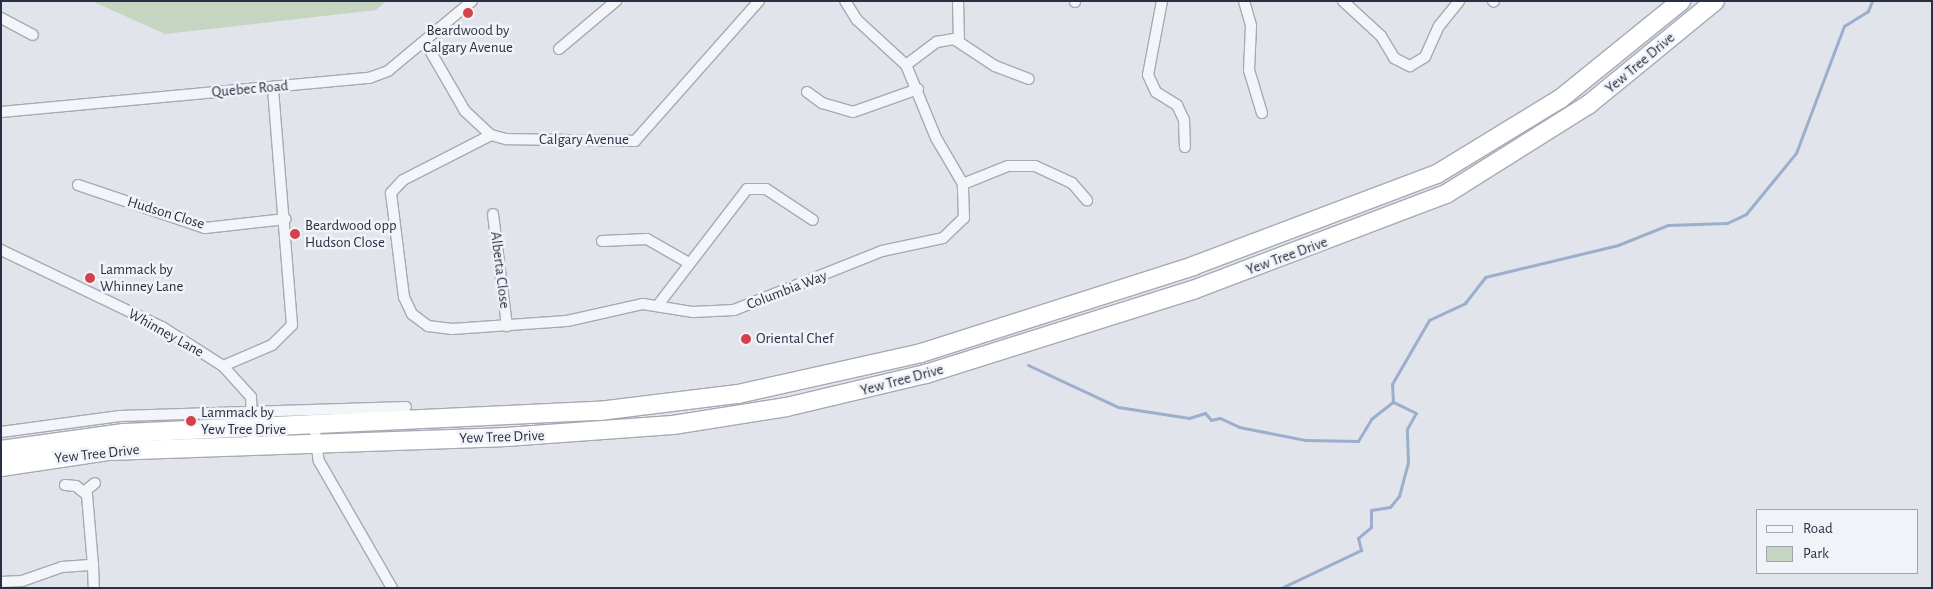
<!DOCTYPE html>
<html>
<head>
<meta charset="utf-8">
<style>
  body { margin:0 }
  #map { position:relative; width:1933px; height:589px; overflow:hidden; background:#e1e4ea; font-family:"Alegreya Sans",sans-serif }
  div>[style] { position:absolute }
  .green>* { inset:0; background:#c5d5c2 }
  .stream>* { height:3px; margin:-1.5px; padding:0 1.5px; transform-origin:1.5px; border-radius:1.5px; background:#9baecc }
  .roads { filter:drop-shadow(1px 0 #a6aab5) drop-shadow(-1px 0 #a6aab5) drop-shadow(0 1px #a6aab5) drop-shadow(0 -1px #a6aab5) }
  .street>* { height:10px; margin:-5px; padding:0 5px; transform-origin:5px; border-radius:5px; background:#f4f5f8 }
  .highway>* { height:18px; margin:-9px; padding:0 9px; transform-origin:9px; border-radius:9px; background:#fff }
  .dots>* { width:14px; height:14px; translate:-50% -50%; box-sizing:border-box; border:2px solid #f1f3f8; border-radius:50% }
  span { translate:-50% -50%; white-space:nowrap; text-align:center; line-height:1.15; -webkit-text-stroke:5px #f1f3f8; paint-order:stroke }
  .poi-label { font-size:15px; color:#283043 }
  .left { translate:0 -50%; text-align:left }
  .street-label { font-size:15px; color:#283043 }
  .frame { position:absolute; inset:0; border:2px solid #283043; pointer-events:none }
  .legend { position:absolute; left:1756px; top:509px; width:162px; height:65px; box-sizing:border-box; background:#f1f3f8; border:1px solid #a1a5b0; margin:0; padding:6px 9px; list-style:none; font-size:15px; color:#283043 }
  .legend li { display:flex; align-items:center; gap:10px; height:25px }
  .legend b { width:25px; border:1px solid #a1a5b0 }
</style>
</head>
<body>
<div id="map">
  <div class="green">
    <i style="clip-path:polygon(92px 1px,386px 1px,376px 10px,165px 34px)"></i>
  </div>
  <div class="stream">
    <i style="left:1028px;top:365px;width:99px;rotate:25deg"></i>
    <i style="left:1118px;top:407px;width:72px;rotate:8.8deg"></i>
    <i style="left:1189px;top:418px;width:17px;rotate:-17deg"></i>
    <i style="left:1205px;top:413px;width:9px;rotate:49deg"></i>
    <i style="left:1211px;top:420px;width:9px;rotate:-13deg"></i>
    <i style="left:1220px;top:418px;width:21px;rotate:25deg"></i>
    <i style="left:1239px;top:427px;width:67px;rotate:11.1deg"></i>
    <i style="left:1305px;top:440px;width:53px;rotate:1.1deg"></i>
    <i style="left:1358px;top:441px;width:26px;rotate:-59deg"></i>
    <i style="left:1371px;top:419px;width:28px;rotate:-38deg"></i>
    <i style="left:1393px;top:402px;width:18px;rotate:-93deg"></i>
    <i style="left:1392px;top:384px;width:74px;rotate:-60deg"></i>
    <i style="left:1429px;top:320px;width:40px;rotate:-25deg"></i>
    <i style="left:1465px;top:303px;width:33px;rotate:-52deg"></i>
    <i style="left:1485px;top:277px;width:137px;rotate:-13.5deg"></i>
    <i style="left:1618px;top:245px;width:54px;rotate:-21.8deg"></i>
    <i style="left:1668px;top:225px;width:59px;rotate:-1.9deg"></i>
    <i style="left:1727px;top:223px;width:21px;rotate:-25deg"></i>
    <i style="left:1746px;top:214px;width:79px;rotate:-50.7deg"></i>
    <i style="left:1796px;top:153px;width:136px;rotate:-69.3deg"></i>
    <i style="left:1844px;top:26px;width:28px;rotate:-32deg"></i>
    <i style="left:1868px;top:11px;width:11px;rotate:-68deg"></i>
    <i style="left:1281px;top:588px;width:89px;rotate:-25.4deg"></i>
    <i style="left:1361px;top:550px;width:12px;rotate:-104deg"></i>
    <i style="left:1358px;top:538px;width:17px;rotate:-40deg"></i>
    <i style="left:1371px;top:527px;width:17px;rotate:-90deg"></i>
    <i style="left:1371px;top:510px;width:19px;rotate:-9deg"></i>
    <i style="left:1390px;top:507px;width:14px;rotate:-51deg"></i>
    <i style="left:1399px;top:496px;width:34px;rotate:-75deg"></i>
    <i style="left:1408px;top:463px;width:34px;rotate:-92deg"></i>
    <i style="left:1407px;top:429px;width:18px;rotate:-61deg"></i>
    <i style="left:1416px;top:413px;width:25px;rotate:-154deg"></i>
  </div>
  <div class="roads">
    <div class="street">
      <i style="left:958px;top:1px;width:40px;rotate:88.6deg"></i>
      <i style="left:1162px;top:1px;width:75px;rotate:100.7deg"></i>
      <i style="left:1148px;top:75px;width:19px;rotate:65deg"></i>
      <i style="left:1156px;top:92px;width:25px;rotate:32deg"></i>
      <i style="left:1177px;top:105px;width:17px;rotate:65deg"></i>
      <i style="left:1184px;top:120px;width:27px;rotate:88deg"></i>
      <i style="left:1244px;top:1px;width:26px;rotate:74deg"></i>
      <i style="left:1251px;top:26px;width:44px;rotate:92.6deg"></i>
      <i style="left:1249px;top:70px;width:45px;rotate:73.2deg"></i>
      <i style="left:1343px;top:1px;width:52px;rotate:42.6deg"></i>
      <i style="left:1381px;top:36px;width:26px;rotate:59deg"></i>
      <i style="left:1394px;top:58px;width:18px;rotate:27deg"></i>
      <i style="left:1410px;top:66px;width:17px;rotate:-31deg"></i>
      <i style="left:1425px;top:57px;width:34px;rotate:-66deg"></i>
      <i style="left:1439px;top:26px;width:32px;rotate:-51deg"></i>
      <i style="left:1493px;top:1px;width:1px;rotate:45deg"></i>
      <i style="left:1075px;top:2px;width:1px;rotate:-90deg"></i>
      <i style="left:1px;top:18px;width:36px;rotate:28deg"></i>
      <i style="left:425px;top:42px;width:80px;rotate:59.9deg"></i>
      <i style="left:465px;top:111px;width:35px;rotate:43deg"></i>
      <i style="left:491px;top:135px;width:16px;rotate:15deg"></i>
      <i style="left:506px;top:139px;width:129px;rotate:0.9deg"></i>
      <i style="left:635px;top:141px;width:187px;rotate:-48.5deg"></i>
      <i style="left:559px;top:49px;width:75px;rotate:-40.1deg"></i>
      <i style="left:906px;top:65px;width:39px;rotate:-37deg"></i>
      <i style="left:937px;top:42px;width:17px;rotate:-10deg"></i>
      <i style="left:954px;top:39px;width:49px;rotate:33.4deg"></i>
      <i style="left:995px;top:66px;width:36px;rotate:21deg"></i>
      <i style="left:807px;top:92px;width:19px;rotate:36deg"></i>
      <i style="left:822px;top:103px;width:32px;rotate:16deg"></i>
      <i style="left:853px;top:112px;width:69px;rotate:-19.5deg"></i>
      <i style="left:1px;top:112px;width:370px;rotate:-5.3deg"></i>
      <i style="left:369px;top:78px;width:20px;rotate:-20deg"></i>
      <i style="left:388px;top:71px;width:109px;rotate:-39.8deg"></i>
      <i style="left:491px;top:135px;width:99px;rotate:152.9deg"></i>
      <i style="left:403px;top:180px;width:18px;rotate:133deg"></i>
      <i style="left:391px;top:193px;width:105px;rotate:82.9deg"></i>
      <i style="left:404px;top:297px;width:19px;rotate:65deg"></i>
      <i style="left:412px;top:314px;width:20px;rotate:37deg"></i>
      <i style="left:428px;top:326px;width:24px;rotate:7deg"></i>
      <i style="left:452px;top:329px;width:115px;rotate:-4deg"></i>
      <i style="left:567px;top:321px;width:78px;rotate:-12.6deg"></i>
      <i style="left:643px;top:304px;width:51px;rotate:9.1deg"></i>
      <i style="left:693px;top:312px;width:41px;rotate:-2.8deg"></i>
      <i style="left:734px;top:310px;width:159px;rotate:-21.7deg"></i>
      <i style="left:882px;top:251px;width:62px;rotate:-12deg"></i>
      <i style="left:943px;top:238px;width:29px;rotate:-44deg"></i>
      <i style="left:964px;top:218px;width:34px;rotate:-92deg"></i>
      <i style="left:963px;top:184px;width:53px;rotate:-120.4deg"></i>
      <i style="left:936px;top:138px;width:79px;rotate:-112.3deg"></i>
      <i style="left:906px;top:65px;width:67px;rotate:-137.4deg"></i>
      <i style="left:857px;top:20px;width:22px;rotate:-122deg"></i>
      <i style="left:963px;top:184px;width:48px;rotate:-21.8deg"></i>
      <i style="left:1008px;top:166px;width:27px"></i>
      <i style="left:1035px;top:166px;width:41px;rotate:24.7deg"></i>
      <i style="left:1072px;top:183px;width:23px;rotate:49deg"></i>
      <i style="left:78px;top:185px;width:134px;rotate:18.7deg"></i>
      <i style="left:205px;top:228px;width:81px;rotate:-6.4deg"></i>
      <i style="left:493px;top:214px;width:113px;rotate:82.9deg"></i>
      <i style="left:602px;top:241px;width:45px;rotate:-2.5deg"></i>
      <i style="left:647px;top:239px;width:48px;rotate:29.7deg"></i>
      <i style="left:1px;top:250px;width:178px;rotate:25.6deg"></i>
      <i style="left:162px;top:327px;width:72px;rotate:32.6deg"></i>
      <i style="left:223px;top:366px;width:42px;rotate:47.9deg"></i>
      <i style="left:251px;top:397px;width:47px;rotate:87.6deg"></i>
      <i style="left:658px;top:305px;width:146px;rotate:-52.5deg"></i>
      <i style="left:747px;top:189px;width:19px"></i>
      <i style="left:766px;top:189px;width:56px;rotate:33.4deg"></i>
      <i style="left:223px;top:366px;width:53px;rotate:-23.2deg"></i>
      <i style="left:272px;top:345px;width:28px;rotate:-45deg"></i>
      <i style="left:292px;top:325px;width:239px;rotate:-94.6deg"></i>
      <i style="left:314px;top:423px;width:38px;rotate:83deg"></i>
      <i style="left:319px;top:461px;width:146px;rotate:60.1deg"></i>
      <i style="left:1px;top:432px;width:120px;rotate:-7.7deg"></i>
      <i style="left:120px;top:416px;width:286px;rotate:-1.8deg"></i>
      <i style="left:65px;top:485px;width:11px;rotate:5deg"></i>
      <i style="left:76px;top:486px;width:14px;rotate:39deg"></i>
      <i style="left:87px;top:495px;width:70px;rotate:85.1deg"></i>
      <i style="left:84px;top:492px;width:14px;rotate:-39deg"></i>
      <i style="left:1px;top:582px;width:21px;rotate:-3deg"></i>
      <i style="left:22px;top:581px;width:42px;rotate:-19.3deg"></i>
      <i style="left:62px;top:567px;width:31px;rotate:-4deg"></i>
      <i style="left:93px;top:565px;width:23px;rotate:88deg"></i>
    </div>
    <div class="highway">
      <i style="left:1px;top:450px;width:124px;rotate:-7.9deg"></i>
      <i style="left:124px;top:433px;width:476px;rotate:-2.7deg"></i>
      <i style="left:599px;top:411px;width:140px;rotate:-7deg"></i>
      <i style="left:738px;top:394px;width:188px;rotate:-12.6deg"></i>
      <i style="left:921px;top:353px;width:286px;rotate:-17.7deg"></i>
      <i style="left:1193px;top:266px;width:261px;rotate:-20.7deg"></i>
      <i style="left:1437px;top:174px;width:144px;rotate:-31.4deg"></i>
      <i style="left:1560px;top:99px;width:156px;rotate:-39deg"></i>
      <i style="left:1px;top:467px;width:108px;rotate:-8.5deg"></i>
      <i style="left:108px;top:451px;width:398px;rotate:-2deg"></i>
      <i style="left:506px;top:437px;width:167px;rotate:-4.1deg"></i>
      <i style="left:673px;top:425px;width:115px;rotate:-9deg"></i>
      <i style="left:787px;top:407px;width:143px;rotate:-13.4deg"></i>
      <i style="left:926px;top:374px;width:280px;rotate:-17.5deg"></i>
      <i style="left:1193px;top:290px;width:271px;rotate:-20.8deg"></i>
      <i style="left:1446px;top:194px;width:168px;rotate:-32.1deg"></i>
      <i style="left:1588px;top:105px;width:164px;rotate:-39.3deg"></i>
    </div>
  </div>
  <div class="dots">
    <i style="left:468px;top:13px;background:#d5414a"></i>
    <i style="left:295px;top:234px;background:#d5414a"></i>
    <i style="left:90px;top:278px;background:#d5414a"></i>
    <i style="left:746px;top:339px;background:#d5414a"></i>
    <i style="left:191px;top:421px;background:#d5414a"></i>
  </div>
  <div class="poi-label">
    <span style="left:468px;top:39px">Beardwood by<br>Calgary Avenue</span>
    <span class="left" style="left:305px;top:234px">Beardwood opp<br>Hudson Close</span>
    <span class="left" style="left:100px;top:278px">Lammack by<br>Whinney Lane</span>
    <span class="left" style="left:756px;top:339px">Oriental Chef</span>
    <span class="left" style="left:201px;top:421px">Lammack by<br>Yew Tree Drive</span>
  </div>
  <div class="street-label">
    <span style="left:1640px;top:63px;rotate:-40deg">Yew Tree Drive</span>
    <span style="left:250px;top:89px;rotate:-5deg">Quebec Road</span>
    <span style="left:584px;top:140px">Calgary Avenue</span>
    <span style="left:166px;top:213px;rotate:17deg">Hudson Close</span>
    <span style="left:1287px;top:256px;rotate:-20deg">Yew Tree Drive</span>
    <span style="left:500px;top:270px;rotate:83deg">Alberta Close</span>
    <span style="left:787px;top:290px;rotate:-21deg">Columbia Way</span>
    <span style="left:166px;top:333px;rotate:29deg">Whinney Lane</span>
    <span style="left:902px;top:380px;rotate:-15deg">Yew Tree Drive</span>
    <span style="left:502px;top:437px;rotate:-2deg">Yew Tree Drive</span>
    <span style="left:97px;top:454px;rotate:-6deg">Yew Tree Drive</span>
  </div>
  <div class="frame"></div>
  <ul class="legend">
  <li><b style="height:6px;background:#f4f5f8"></b>Road</li>
  <li><b style="height:14px;background:#c5d5c2"></b>Park</li>
  </ul>
</div>
</body>
</html>
